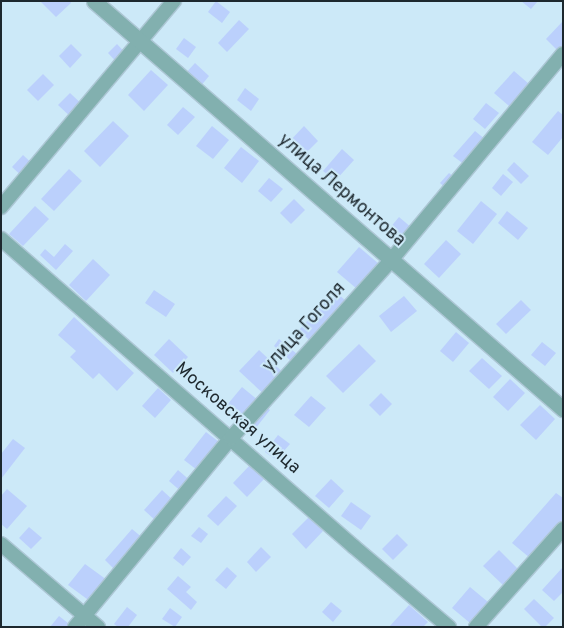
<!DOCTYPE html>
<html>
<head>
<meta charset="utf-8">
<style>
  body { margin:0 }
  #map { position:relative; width:564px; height:628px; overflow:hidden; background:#cce9f8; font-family:Overpass,sans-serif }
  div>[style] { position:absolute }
  .building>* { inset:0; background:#bbd0fc }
  .roads { filter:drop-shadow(1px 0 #acc6d4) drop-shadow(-1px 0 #acc6d4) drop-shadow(0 1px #acc6d4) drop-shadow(0 -1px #acc6d4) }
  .minor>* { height:14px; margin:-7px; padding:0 7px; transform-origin:7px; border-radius:7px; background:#82b0af }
  .tertiary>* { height:15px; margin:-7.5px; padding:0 7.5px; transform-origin:7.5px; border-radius:7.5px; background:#82b0af }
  span { translate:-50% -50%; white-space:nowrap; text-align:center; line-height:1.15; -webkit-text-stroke:4px #cce9f8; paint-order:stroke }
  .street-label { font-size:18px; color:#1d282e }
  .frame { position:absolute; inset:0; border:2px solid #1d282e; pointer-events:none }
</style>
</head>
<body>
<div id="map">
  <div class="building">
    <i style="clip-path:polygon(40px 1px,70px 1px,71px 3px,56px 17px)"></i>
    <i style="clip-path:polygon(216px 1px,230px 12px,222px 23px,208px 12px)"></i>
    <i style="clip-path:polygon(521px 1px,538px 1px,531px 9px)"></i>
    <i style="clip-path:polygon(239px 20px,249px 29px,227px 52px,218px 43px)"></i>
    <i style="clip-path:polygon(563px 21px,563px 48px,559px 52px,546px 39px)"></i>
    <i style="clip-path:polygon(184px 38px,196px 47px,188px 58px,176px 49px)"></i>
    <i style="clip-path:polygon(71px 44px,82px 55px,70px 68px,59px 56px)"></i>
    <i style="clip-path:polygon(117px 44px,130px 58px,121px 67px,108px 53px)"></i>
    <i style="clip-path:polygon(195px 63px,209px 76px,200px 87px,185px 74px)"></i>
    <i style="clip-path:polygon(151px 70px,168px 85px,144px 111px,128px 95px)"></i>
    <i style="clip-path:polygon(514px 71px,529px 84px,509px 106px,494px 93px)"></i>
    <i style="clip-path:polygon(43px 74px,54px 85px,38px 101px,27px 90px)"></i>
    <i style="clip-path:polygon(245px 88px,259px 99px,251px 111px,237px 100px)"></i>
    <i style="clip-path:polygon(70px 93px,86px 108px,74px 120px,58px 105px)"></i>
    <i style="clip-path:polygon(486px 103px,499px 113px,485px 129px,473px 119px)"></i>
    <i style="clip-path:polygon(183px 107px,195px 117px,178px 135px,167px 125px)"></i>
    <i style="clip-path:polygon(558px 111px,563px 115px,563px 137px,548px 155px,532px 142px)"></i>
    <i style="clip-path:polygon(113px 121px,129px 136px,100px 167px,84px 151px)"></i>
    <i style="clip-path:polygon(212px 126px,229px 140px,213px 159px,196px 146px)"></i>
    <i style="clip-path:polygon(304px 126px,318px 141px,302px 157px,288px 143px)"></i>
    <i style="clip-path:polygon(475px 131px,486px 140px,465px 165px,453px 156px)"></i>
    <i style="clip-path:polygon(241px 147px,259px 161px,242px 183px,224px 168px)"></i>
    <i style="clip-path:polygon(342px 149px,354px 160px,335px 181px,323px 171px)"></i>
    <i style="clip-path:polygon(23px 155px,37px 168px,26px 180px,12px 167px)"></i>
    <i style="clip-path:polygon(514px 162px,529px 176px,521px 184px,507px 170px)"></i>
    <i style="clip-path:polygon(69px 169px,82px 181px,54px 211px,41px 199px)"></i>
    <i style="clip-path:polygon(449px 173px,458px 180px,449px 191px,440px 183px)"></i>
    <i style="clip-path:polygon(503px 174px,513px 182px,501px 196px,492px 188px)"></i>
    <i style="clip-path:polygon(269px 178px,283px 189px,271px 202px,258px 191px)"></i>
    <i style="clip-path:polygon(294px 199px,305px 210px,291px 224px,280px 213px)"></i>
    <i style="clip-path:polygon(481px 201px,497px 214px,473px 244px,457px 231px)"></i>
    <i style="clip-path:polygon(35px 206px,49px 219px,23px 246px,9px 234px)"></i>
    <i style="clip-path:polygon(507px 211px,528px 228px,518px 240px,498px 223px)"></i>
    <i style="clip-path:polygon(399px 217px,412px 228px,401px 240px,389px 229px)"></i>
    <i style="clip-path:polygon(446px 240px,461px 254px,439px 278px,424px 264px)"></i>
    <i style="clip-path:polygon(65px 244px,73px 251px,56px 270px,40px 255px,45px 249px,54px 257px)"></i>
    <i style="clip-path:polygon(359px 247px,379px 264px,357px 289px,337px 272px)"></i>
    <i style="clip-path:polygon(93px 259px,110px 275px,86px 301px,69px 285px)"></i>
    <i style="clip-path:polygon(154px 290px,175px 304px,166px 317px,145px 303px)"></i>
    <i style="clip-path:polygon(335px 291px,347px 302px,310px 341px,299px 330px)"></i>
    <i style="clip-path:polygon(404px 296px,417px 311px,391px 332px,379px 316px)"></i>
    <i style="clip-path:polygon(521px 300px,531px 310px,506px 334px,496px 324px)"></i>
    <i style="clip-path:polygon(74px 317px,134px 373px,117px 391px,99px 373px,93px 379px,70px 357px,76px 351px,58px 335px)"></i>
    <i style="clip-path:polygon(456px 332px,469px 343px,453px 362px,440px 351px)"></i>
    <i style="clip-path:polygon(169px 339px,188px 357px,173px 373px,154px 355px)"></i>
    <i style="clip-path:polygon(279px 339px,297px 354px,291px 361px,274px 346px)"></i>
    <i style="clip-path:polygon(542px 342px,556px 353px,545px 366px,531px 355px)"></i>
    <i style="clip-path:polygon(359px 344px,376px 361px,343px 393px,326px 376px)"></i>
    <i style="clip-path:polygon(259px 350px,289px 378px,269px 399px,239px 371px)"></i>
    <i style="clip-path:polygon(482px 358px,502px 376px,489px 389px,469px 371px)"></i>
    <i style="clip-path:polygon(510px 379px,525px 393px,508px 411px,493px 397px)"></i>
    <i style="clip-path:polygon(242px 387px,270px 410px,255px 429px,227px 405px)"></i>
    <i style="clip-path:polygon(158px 388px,171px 400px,155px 418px,142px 406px)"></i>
    <i style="clip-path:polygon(381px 393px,392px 404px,380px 416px,369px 405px)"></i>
    <i style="clip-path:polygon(311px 396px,326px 408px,309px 427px,294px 415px)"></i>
    <i style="clip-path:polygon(540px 405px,555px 419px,536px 440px,520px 425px)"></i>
    <i style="clip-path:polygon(206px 432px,223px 445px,201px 473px,184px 460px)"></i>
    <i style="clip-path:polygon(278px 435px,290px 444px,276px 460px,265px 452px)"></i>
    <i style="clip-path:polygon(13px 439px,25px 448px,1px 479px,1px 454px)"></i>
    <i style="clip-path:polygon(250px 465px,265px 478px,247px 497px,233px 483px)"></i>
    <i style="clip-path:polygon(178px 470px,193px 483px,184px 494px,169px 481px)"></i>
    <i style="clip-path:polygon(331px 479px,344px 491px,329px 508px,315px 496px)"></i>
    <i style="clip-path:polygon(7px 489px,27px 506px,7px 529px,1px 524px,1px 496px)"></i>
    <i style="clip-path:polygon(162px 490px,174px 501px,156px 521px,144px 510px)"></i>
    <i style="clip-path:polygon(556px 493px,563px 498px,563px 520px,530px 558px,512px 543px)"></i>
    <i style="clip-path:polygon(226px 496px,237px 506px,218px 526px,207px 516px)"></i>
    <i style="clip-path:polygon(351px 502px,371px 516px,361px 530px,341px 516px)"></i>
    <i style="clip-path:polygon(309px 517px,323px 531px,306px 549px,292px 534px)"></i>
    <i style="clip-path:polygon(29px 527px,42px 538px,31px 549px,19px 538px)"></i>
    <i style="clip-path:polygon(199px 527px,208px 534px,201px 543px,191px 536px)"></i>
    <i style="clip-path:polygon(132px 529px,144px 539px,116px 571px,105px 560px)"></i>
    <i style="clip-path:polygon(397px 534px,408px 545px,393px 560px,382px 549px)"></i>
    <i style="clip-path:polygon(261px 547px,271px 557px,256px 572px,247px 562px)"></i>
    <i style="clip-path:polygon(181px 548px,191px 557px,183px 566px,173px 558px)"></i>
    <i style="clip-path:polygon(499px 550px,518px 569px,503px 585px,483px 566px)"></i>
    <i style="clip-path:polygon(85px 564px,107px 580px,91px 602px,68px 585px)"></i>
    <i style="clip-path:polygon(227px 567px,237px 576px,226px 589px,215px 580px)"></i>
    <i style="clip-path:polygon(563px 567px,563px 592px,554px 601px,542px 590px)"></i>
    <i style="clip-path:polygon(178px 576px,191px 587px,186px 592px,197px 602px,191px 610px,167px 589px)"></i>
    <i style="clip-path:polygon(470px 587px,488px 602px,470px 623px,452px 608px)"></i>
    <i style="clip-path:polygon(534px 599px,554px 618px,545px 627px,542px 627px,524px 609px)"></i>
    <i style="clip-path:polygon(331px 602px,342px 611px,333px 622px,322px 612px)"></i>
    <i style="clip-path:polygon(409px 605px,428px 622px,423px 627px,389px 627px)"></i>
    <i style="clip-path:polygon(127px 607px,137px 615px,128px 627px,118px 627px,114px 624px)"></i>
    <i style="clip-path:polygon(170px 608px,182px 617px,175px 627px,162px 619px)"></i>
    <i style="clip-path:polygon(59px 616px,73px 627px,50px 627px)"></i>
  </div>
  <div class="roads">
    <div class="minor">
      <i style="left:1px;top:207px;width:269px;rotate:-50deg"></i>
      <i style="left:1px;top:239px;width:467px;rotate:41.1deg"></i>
      <i style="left:353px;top:546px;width:126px;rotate:40.2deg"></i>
      <i style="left:1px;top:544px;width:128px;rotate:40.6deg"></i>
      <i style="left:75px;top:627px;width:245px;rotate:-50.5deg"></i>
      <i style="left:231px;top:438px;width:241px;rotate:-48deg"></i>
      <i style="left:392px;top:259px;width:267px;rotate:-50.2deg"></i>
      <i style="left:476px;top:627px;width:131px;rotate:-48.4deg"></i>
    </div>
    <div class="tertiary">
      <i style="left:94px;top:1px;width:622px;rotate:41.02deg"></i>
    </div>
  </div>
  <div class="street-label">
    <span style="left:341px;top:191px;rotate:41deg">улица Лермонтова</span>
    <span style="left:305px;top:328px;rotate:-48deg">улица Гоголя</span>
    <span style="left:237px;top:419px;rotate:41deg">Московская улица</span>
  </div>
  <div class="frame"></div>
</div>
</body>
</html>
